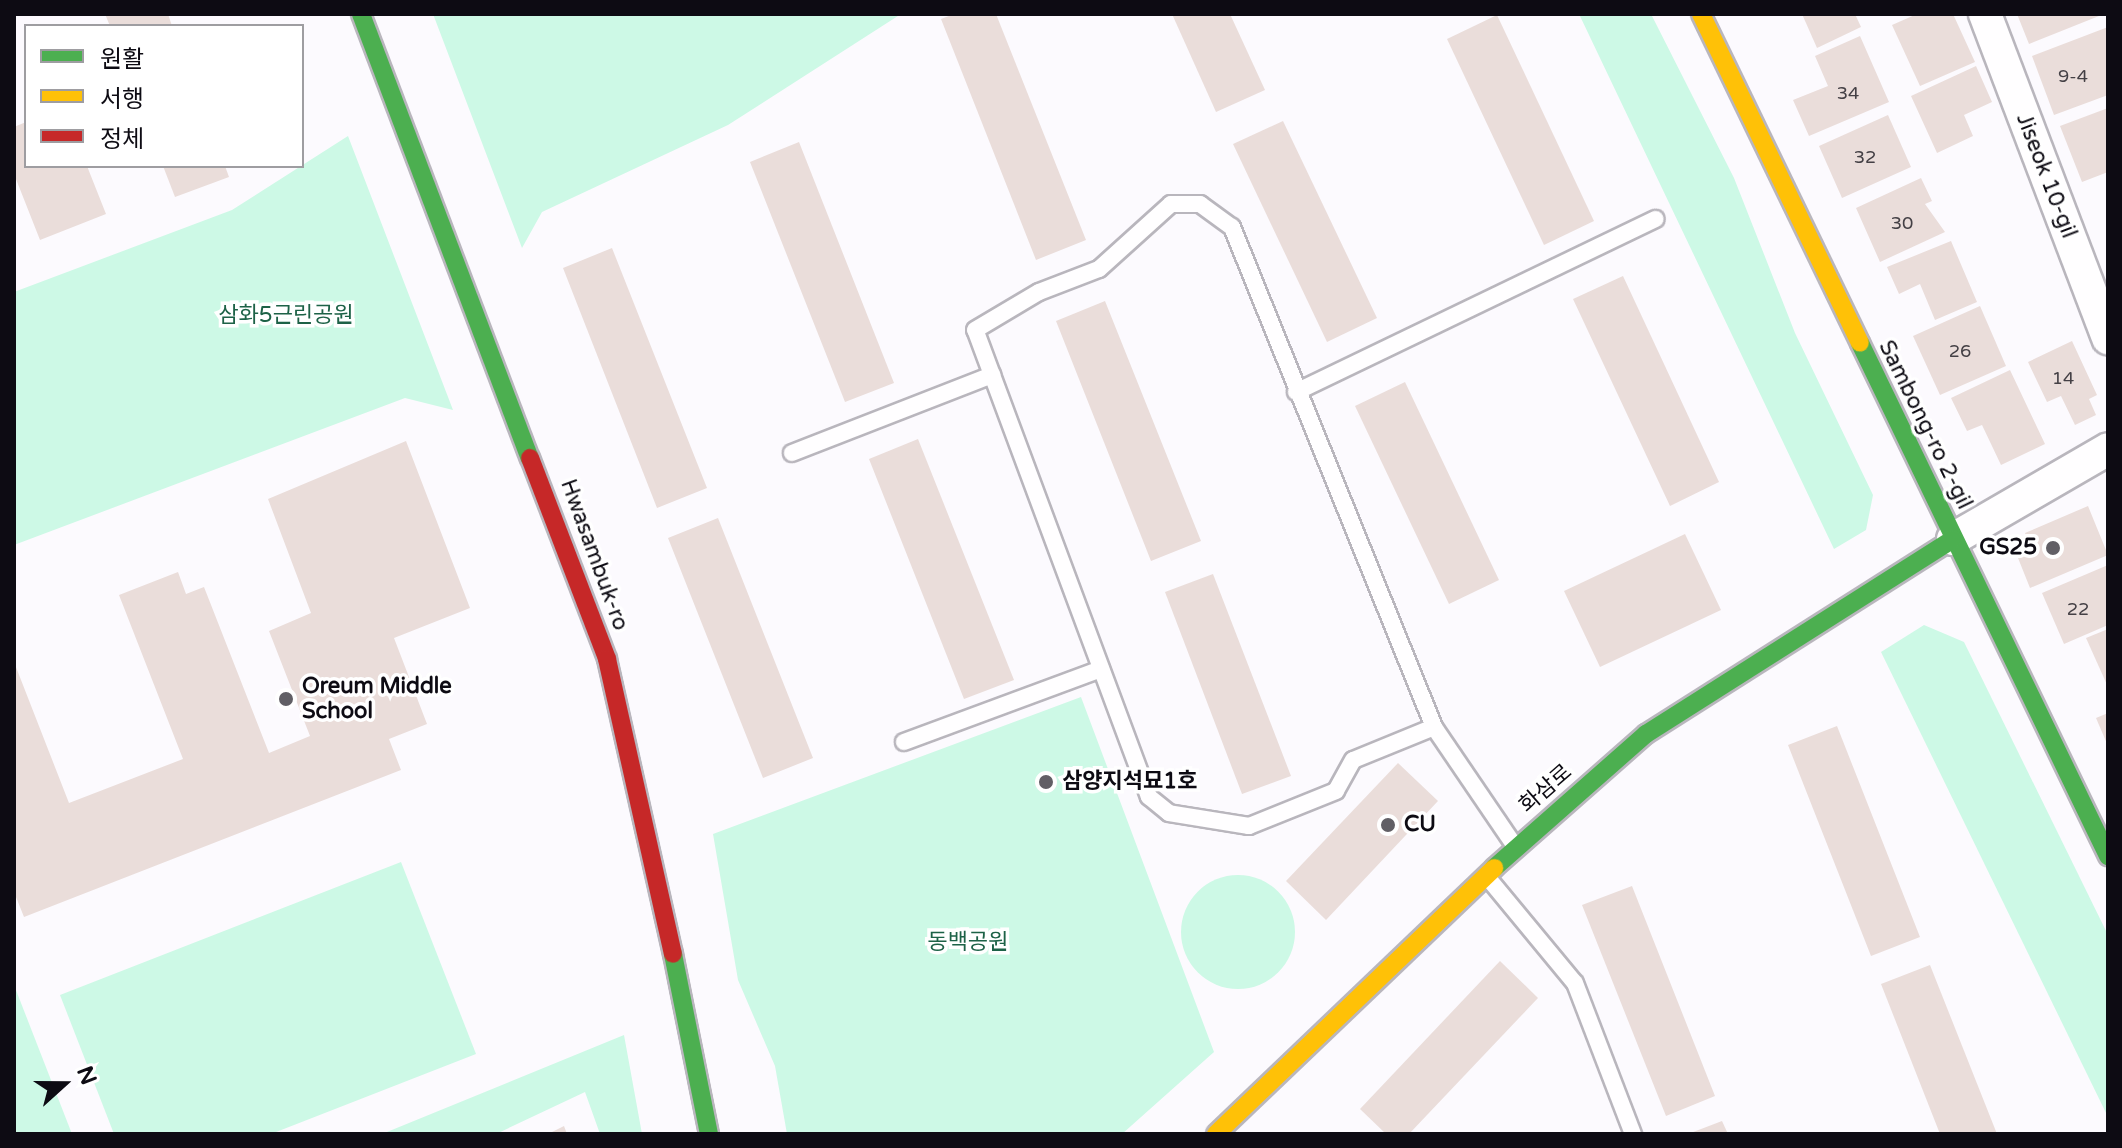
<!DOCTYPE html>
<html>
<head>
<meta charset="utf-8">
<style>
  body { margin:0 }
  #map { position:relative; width:2122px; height:1148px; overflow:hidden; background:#fcfafe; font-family:"Varela Round","Noto Sans KR",sans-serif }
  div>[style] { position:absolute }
  .green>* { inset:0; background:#cdf9e6 }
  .round { border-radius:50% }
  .building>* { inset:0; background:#eaddda }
  .roads { filter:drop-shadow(2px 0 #b9b6bd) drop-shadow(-2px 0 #b9b6bd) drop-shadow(0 2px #b9b6bd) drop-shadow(0 -2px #b9b6bd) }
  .lane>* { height:16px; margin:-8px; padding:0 8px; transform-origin:8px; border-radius:8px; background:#fffeff }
  .street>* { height:32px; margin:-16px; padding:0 16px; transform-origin:16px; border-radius:16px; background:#fffeff }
  .fast>* { height:18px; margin:-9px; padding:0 9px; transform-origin:9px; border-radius:9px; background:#4caf50 }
  .slow>* { height:18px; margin:-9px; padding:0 9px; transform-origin:9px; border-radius:9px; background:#ffc107 }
  .jam>* { height:18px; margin:-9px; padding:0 9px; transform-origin:9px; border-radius:9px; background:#c62828 }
  .dots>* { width:22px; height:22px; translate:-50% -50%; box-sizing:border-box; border:4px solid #fff; border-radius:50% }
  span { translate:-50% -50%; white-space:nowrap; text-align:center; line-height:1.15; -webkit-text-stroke:7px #fff; paint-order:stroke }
  .number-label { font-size:18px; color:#444045 }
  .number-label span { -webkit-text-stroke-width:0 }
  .street-label { font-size:22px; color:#0d0b13 }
  .park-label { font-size:22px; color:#1d6247 }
  .poi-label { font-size:22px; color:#0d0b13; font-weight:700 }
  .right { translate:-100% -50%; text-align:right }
  .left { translate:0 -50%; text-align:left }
  .frame { position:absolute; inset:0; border:16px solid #0d0b13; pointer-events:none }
  .legend { position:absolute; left:24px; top:24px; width:280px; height:144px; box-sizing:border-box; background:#fff; border:2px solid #9e9da1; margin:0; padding:10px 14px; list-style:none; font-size:24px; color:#0d0b13 }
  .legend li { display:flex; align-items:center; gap:16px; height:40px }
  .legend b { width:40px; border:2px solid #9e9da1 }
  .north { position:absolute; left:24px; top:1044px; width:80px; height:80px; -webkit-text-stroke:6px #fff; paint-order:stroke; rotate:69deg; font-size:22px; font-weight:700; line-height:32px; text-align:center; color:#0d0b13 }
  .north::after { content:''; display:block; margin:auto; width:28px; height:36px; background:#0d0b13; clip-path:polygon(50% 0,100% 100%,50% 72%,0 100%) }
</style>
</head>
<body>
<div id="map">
  <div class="green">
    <i style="clip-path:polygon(433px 14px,901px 14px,728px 125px,542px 212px,522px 248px)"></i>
    <i style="clip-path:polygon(1579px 14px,1651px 14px,1734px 178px,1795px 333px,1873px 495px,1866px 530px,1834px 549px)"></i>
    <i style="clip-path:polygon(348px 136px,453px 410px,405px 398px,14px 545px,14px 292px,232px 210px)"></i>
    <i style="clip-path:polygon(1924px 625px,1964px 642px,2108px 935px,2108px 1117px,1881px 652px)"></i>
    <i style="clip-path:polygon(1081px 697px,1214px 1052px,1122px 1134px,787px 1134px,775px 1066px,738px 980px,713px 834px)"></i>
    <i style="clip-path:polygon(401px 862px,476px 1054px,271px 1134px,114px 1134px,60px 995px)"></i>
    <i class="round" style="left:1181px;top:875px;width:114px;height:114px"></i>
    <i style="clip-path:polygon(14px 985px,72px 1134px,14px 1134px)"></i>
    <i style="clip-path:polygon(624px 1035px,642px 1134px,600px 1134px,585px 1092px,496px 1134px,382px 1134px)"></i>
  </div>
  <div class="building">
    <i style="clip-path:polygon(105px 14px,168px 14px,172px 26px,110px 26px)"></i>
    <i style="clip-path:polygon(954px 14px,996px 14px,1086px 240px,1036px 260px,941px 19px)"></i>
    <i style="clip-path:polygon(1172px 14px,1230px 14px,1265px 90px,1216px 112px)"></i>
    <i style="clip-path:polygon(1802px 14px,1855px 14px,1861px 27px,1817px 48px)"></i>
    <i style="clip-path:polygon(1917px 14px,1953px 14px,1975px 62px,1920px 86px,1892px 25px)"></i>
    <i style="clip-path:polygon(2017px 14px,2104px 14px,2029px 44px)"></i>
    <i style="clip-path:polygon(1497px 15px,1594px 221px,1544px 245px,1447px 39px)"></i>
    <i style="clip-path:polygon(2108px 27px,2108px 95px,2054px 115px,2032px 56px)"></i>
    <i style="clip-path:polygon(1860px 36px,1889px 102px,1809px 136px,1793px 100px,1828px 86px,1815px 56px)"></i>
    <i style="clip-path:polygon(1976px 66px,1992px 102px,1964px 115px,1973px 136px,1937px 153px,1911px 96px)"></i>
    <i style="clip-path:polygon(2108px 108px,2108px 172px,2082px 182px,2060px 126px)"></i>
    <i style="clip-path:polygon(1888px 115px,1911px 167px,1842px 198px,1819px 146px)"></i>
    <i style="clip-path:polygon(1283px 121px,1377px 318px,1327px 342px,1233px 144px)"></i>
    <i style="clip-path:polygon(26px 122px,26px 166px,87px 166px,106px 214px,40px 240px,14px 174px,14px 127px)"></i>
    <i style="clip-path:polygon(799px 142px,894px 383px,845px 402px,750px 162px)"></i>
    <i style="clip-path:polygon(163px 166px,225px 166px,229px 177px,175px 197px)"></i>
    <i style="clip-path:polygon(1921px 178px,1932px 201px,1925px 204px,1945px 232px,1880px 262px,1856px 208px)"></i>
    <i style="clip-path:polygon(1951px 241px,1977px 302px,1935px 320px,1920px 284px,1899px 294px,1887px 267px)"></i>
    <i style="clip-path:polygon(612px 248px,707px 488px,657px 508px,563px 268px)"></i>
    <i style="clip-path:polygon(1623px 276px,1719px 482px,1670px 506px,1573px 299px)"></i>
    <i style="clip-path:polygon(1105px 301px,1201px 541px,1151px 561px,1056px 321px)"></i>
    <i style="clip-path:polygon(1980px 306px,2006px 366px,1940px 395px,1913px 336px)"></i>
    <i style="clip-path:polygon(2072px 341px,2097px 395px,2089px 399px,2096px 415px,2075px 425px,2061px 396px,2047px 402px,2028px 362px)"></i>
    <i style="clip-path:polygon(2010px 370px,2045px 444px,2001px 465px,1982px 425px,1967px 431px,1951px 398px)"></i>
    <i style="clip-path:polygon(1405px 382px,1499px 580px,1449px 604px,1355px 406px)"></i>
    <i style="clip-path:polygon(918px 439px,1014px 680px,964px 699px,869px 459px)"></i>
    <i style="clip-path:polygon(406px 441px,470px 608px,394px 638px,427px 724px,389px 739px,401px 770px,24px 917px,14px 892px,14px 662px,69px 803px,183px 759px,119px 595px,178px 572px,186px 594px,204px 587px,269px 753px,310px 736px,269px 631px,311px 613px,268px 499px)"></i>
    <i style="clip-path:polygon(2088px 506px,2108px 555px,2030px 588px,2018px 558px,2032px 552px,2025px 533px)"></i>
    <i style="clip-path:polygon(718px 518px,813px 758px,763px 778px,668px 538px)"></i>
    <i style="clip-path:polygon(1685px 534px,1721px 610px,1600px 667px,1564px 591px)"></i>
    <i style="clip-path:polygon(2108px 565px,2108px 625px,2064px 644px,2042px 593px)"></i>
    <i style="clip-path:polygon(1213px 574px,1291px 776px,1242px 794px,1165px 592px)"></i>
    <i style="clip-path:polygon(2108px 629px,2108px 687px,2086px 638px)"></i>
    <i style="clip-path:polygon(2108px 713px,2108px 746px,2096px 718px)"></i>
    <i style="clip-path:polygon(1837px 726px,1920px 937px,1871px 956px,1788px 745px)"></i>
    <i style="clip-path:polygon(1398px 763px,1438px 801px,1326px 920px,1286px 881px)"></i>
    <i style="clip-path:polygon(1632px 886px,1715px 1096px,1666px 1116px,1582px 905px)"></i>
    <i style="clip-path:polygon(1500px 961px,1538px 998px,1409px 1134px,1386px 1134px,1360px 1109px)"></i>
    <i style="clip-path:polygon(1930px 965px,1997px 1134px,1940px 1134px,1881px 984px)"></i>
    <i style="clip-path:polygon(1722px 1121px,1728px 1134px,1688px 1134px)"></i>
    <i style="clip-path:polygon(564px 1126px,567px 1134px,548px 1134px)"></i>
  </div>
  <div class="roads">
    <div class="lane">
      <i style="left:1296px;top:392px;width:399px;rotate:-25.7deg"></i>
      <i style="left:792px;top:453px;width:215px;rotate:-21.3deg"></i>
      <i style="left:1434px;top:727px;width:87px;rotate:157.8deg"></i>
      <i style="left:1353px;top:760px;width:35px;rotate:119deg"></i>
      <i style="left:1336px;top:791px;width:94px;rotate:158.1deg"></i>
      <i style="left:1249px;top:826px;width:81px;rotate:-170.8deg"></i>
      <i style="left:1169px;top:813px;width:26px;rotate:-141deg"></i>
      <i style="left:1149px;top:797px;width:498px;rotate:-110.4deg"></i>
      <i style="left:975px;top:330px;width:74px;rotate:-30.7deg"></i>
      <i style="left:1039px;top:292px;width:64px;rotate:-21deg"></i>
      <i style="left:1099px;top:269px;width:97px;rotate:-42.1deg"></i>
      <i style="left:1171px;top:204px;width:29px"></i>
      <i style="left:1200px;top:204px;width:39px;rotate:36deg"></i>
      <i style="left:1232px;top:227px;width:539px;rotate:68deg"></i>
      <i style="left:1434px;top:727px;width:144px;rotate:55.8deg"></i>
      <i style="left:904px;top:742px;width:210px;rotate:-20.3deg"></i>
      <i style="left:1488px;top:878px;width:136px;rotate:50.4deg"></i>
      <i style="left:1575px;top:983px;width:162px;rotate:69deg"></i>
    </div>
    <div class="street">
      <i style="left:1985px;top:14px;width:347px;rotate:69.2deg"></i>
      <i style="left:1953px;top:539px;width:179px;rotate:-30.1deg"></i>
    </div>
    <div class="fast">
      <i style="left:361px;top:14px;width:475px;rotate:69.2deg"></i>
      <i style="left:1860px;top:343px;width:570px;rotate:64.2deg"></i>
      <i style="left:1494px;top:868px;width:203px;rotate:-41.4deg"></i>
      <i style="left:1646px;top:734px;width:364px;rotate:-32.4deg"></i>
      <i style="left:673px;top:954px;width:184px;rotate:78.7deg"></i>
    </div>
    <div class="slow">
      <i style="left:1701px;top:14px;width:365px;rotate:64.2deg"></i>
      <i style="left:1216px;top:1134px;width:385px;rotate:-43.7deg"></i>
    </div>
    <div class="jam">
      <i style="left:530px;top:458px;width:215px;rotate:69deg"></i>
      <i style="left:607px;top:659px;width:302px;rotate:77.4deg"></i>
    </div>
  </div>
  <div class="dots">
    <i style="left:2053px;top:548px;background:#615f65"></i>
    <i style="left:286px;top:699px;background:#615f65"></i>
    <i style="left:1046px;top:782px;background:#615f65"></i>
    <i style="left:1388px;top:825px;background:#615f65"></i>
  </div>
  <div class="number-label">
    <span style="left:2073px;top:76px">9-4</span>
    <span style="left:1848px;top:93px">34</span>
    <span style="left:1865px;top:157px">32</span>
    <span style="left:1902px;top:223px">30</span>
    <span style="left:1960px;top:351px">26</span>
    <span style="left:2063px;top:378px">14</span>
    <span style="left:2078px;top:609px">22</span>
  </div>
  <div class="street-label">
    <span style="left:2046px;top:176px;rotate:69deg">Jiseok 10-gil</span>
    <span style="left:1925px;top:425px;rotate:64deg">Sambong-ro 2-gil</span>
    <span style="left:594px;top:555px;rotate:70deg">Hwasambuk-ro</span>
    <span style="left:1546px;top:789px;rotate:-41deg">화삼로</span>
  </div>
  <div class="park-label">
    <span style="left:286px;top:316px">삼화5근린공원</span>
    <span style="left:968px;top:943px">동백공원</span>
  </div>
  <div class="poi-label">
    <span class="right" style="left:2037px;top:548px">GS25</span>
    <span class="left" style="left:302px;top:699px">Oreum Middle<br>School</span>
    <span class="left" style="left:1062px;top:782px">삼양지석묘1호</span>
    <span class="left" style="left:1404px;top:825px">CU</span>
  </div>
  <div class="frame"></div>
  <ul class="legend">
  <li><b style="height:10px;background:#4caf50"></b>원활</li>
  <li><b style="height:10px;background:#ffc107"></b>서행</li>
  <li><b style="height:10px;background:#c62828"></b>정체</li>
  </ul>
  <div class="north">N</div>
</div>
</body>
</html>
